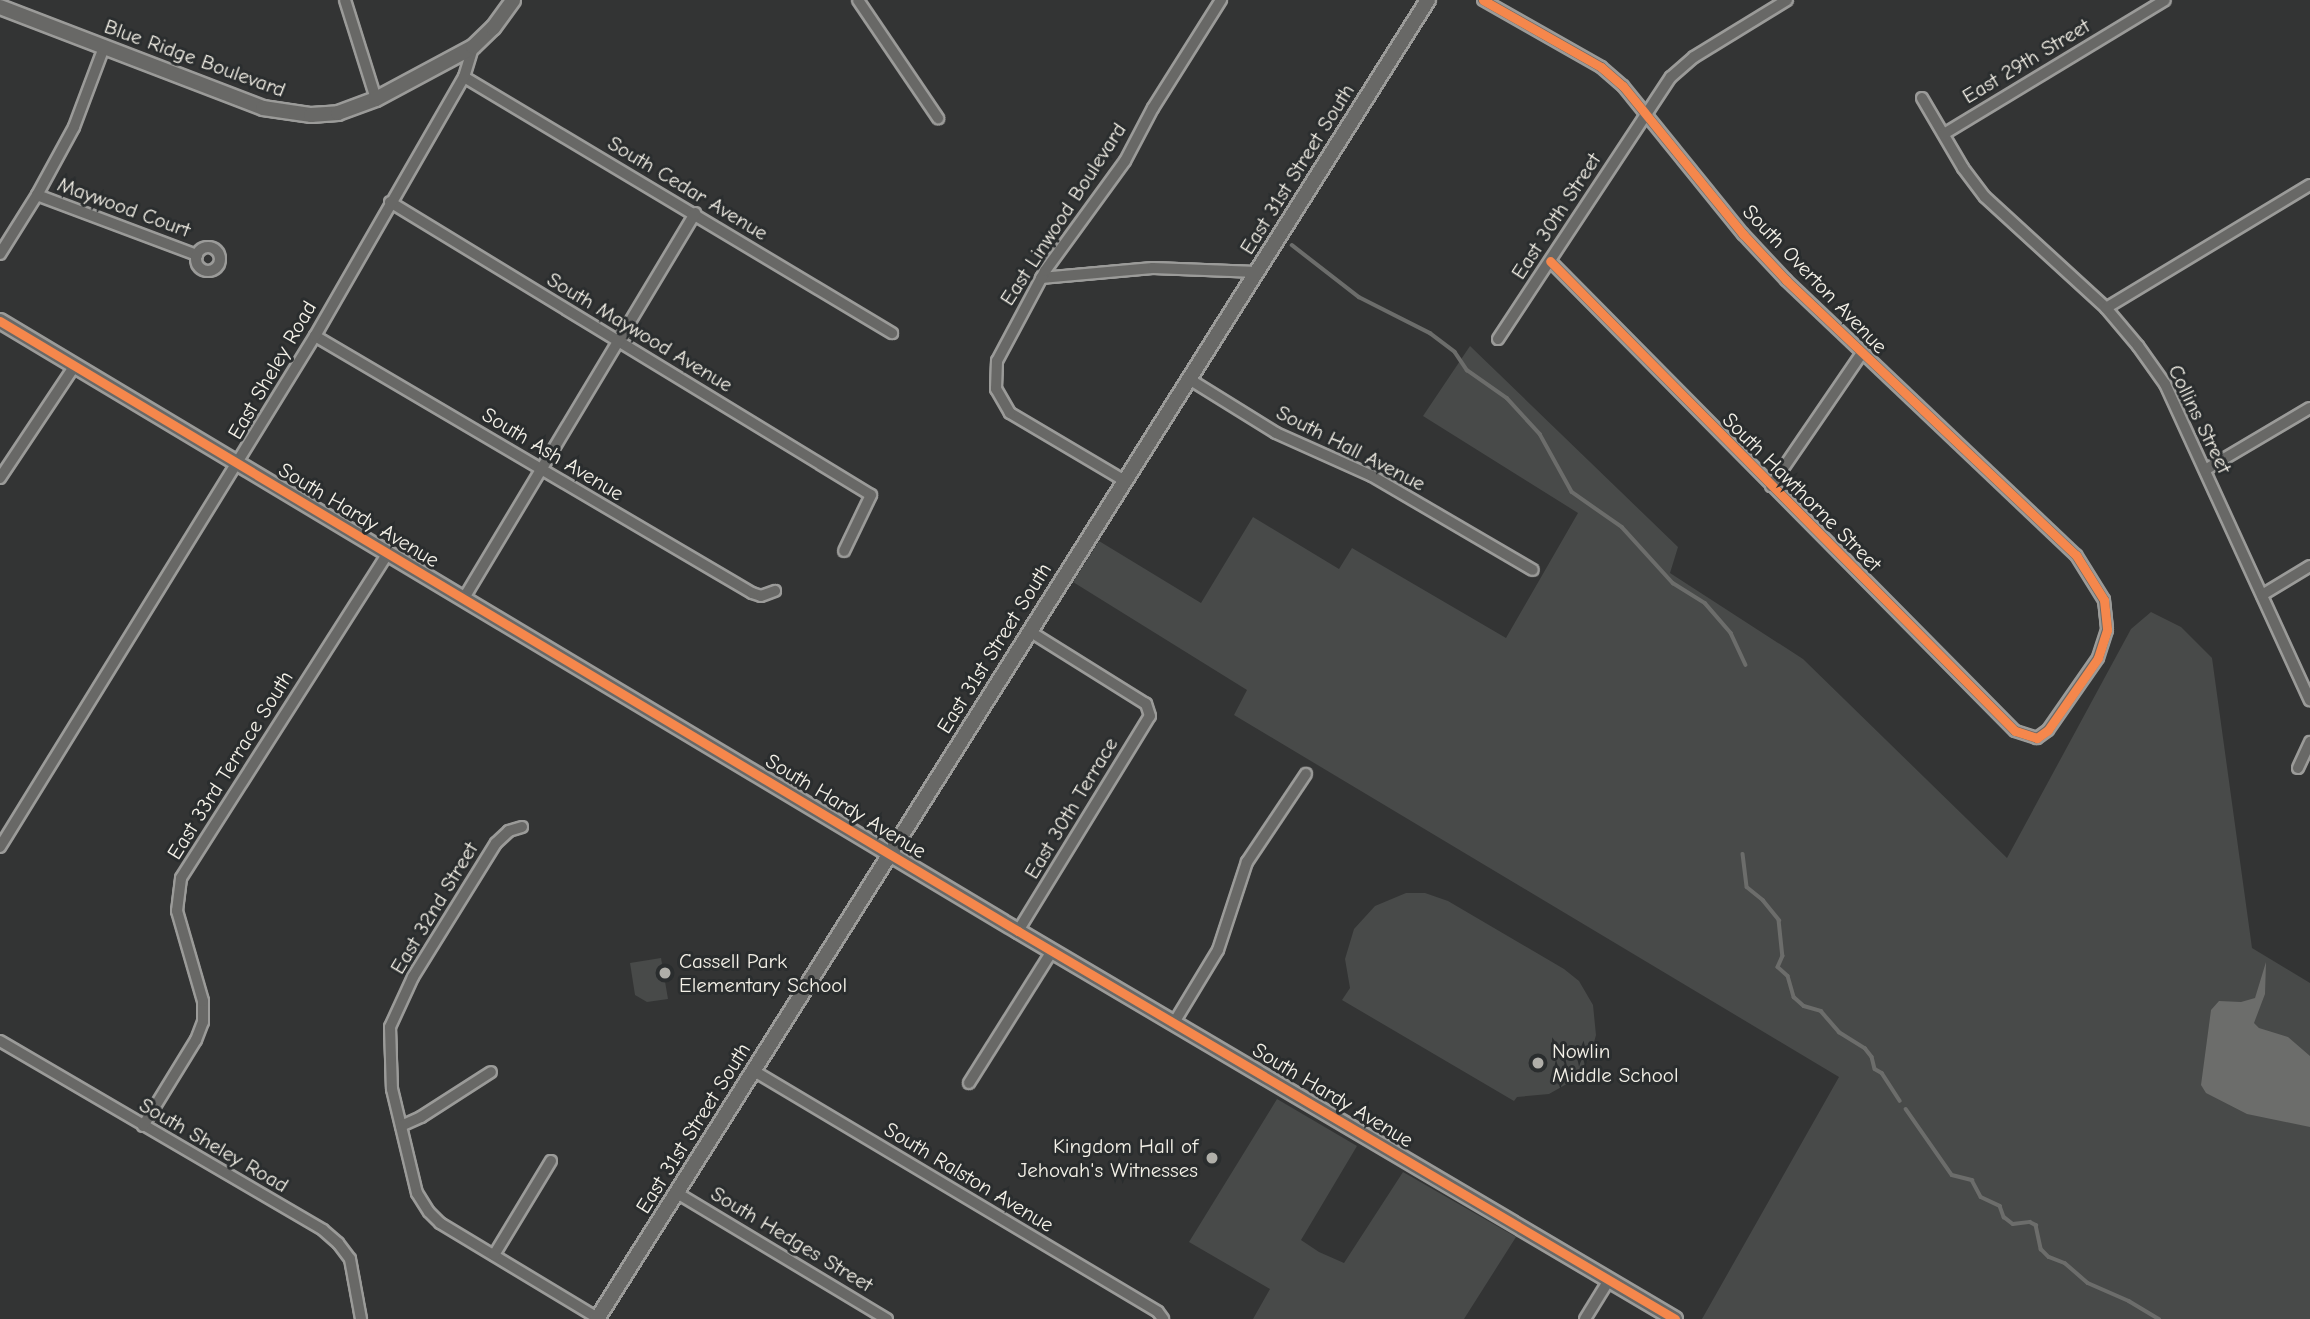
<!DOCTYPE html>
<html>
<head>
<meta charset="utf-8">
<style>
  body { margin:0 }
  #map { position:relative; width:2310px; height:1319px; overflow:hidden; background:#333434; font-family:"Comic Neue",sans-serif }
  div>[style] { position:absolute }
  .green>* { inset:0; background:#484a49 }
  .water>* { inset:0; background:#6c6d6b }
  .stream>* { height:3.5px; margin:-1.75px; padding:0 1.75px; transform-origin:1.75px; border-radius:1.75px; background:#6c6d6b }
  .roads { filter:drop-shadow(2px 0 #9b9b99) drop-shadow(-2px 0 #9b9b99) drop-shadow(0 2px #9b9b99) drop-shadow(0 -2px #9b9b99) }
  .street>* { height:10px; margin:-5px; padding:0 5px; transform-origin:5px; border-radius:5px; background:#686866 }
  .street>.ring { margin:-5px; padding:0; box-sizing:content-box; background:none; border:10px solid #686866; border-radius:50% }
  .secondary>* { height:14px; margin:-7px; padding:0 7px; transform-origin:7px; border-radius:7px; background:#686866 }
  .cycleway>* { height:9px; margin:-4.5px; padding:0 4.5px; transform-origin:4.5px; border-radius:4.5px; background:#f5874c }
  .dots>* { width:19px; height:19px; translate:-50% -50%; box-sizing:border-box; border:4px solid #2a2d2e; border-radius:50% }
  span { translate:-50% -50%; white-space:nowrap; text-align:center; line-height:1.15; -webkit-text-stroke:6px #2a2d2e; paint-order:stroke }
  .street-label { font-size:21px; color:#f4f1e8 }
  .poi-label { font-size:21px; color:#f4f1e8 }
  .left { translate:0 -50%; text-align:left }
  .right { translate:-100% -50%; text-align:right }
</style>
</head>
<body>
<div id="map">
  <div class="green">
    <i style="clip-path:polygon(1470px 346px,1678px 547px,1670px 573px,1803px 659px,2007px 858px,2131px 629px,2151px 612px,2181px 627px,2212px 658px,2252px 948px,2310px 983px,2310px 1319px,1702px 1319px,1839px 1077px,1234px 715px,1247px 690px,1073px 582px,1099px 541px,1201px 603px,1253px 517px,1339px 569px,1352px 548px,1506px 638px,1578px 513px,1423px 416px)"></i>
    <i style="clip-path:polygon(1406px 893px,1425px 893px,1448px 901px,1564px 969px,1579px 981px,1593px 1005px,1596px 1035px,1590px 1057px,1572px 1081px,1549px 1094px,1517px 1097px,1514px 1101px,1342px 1000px,1350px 988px,1345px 959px,1354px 929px,1375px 906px)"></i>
    <i style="clip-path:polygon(661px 958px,668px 999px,647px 1002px,635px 995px,630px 963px)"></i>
    <i style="clip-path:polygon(1277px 1099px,1357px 1146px,1301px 1240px,1319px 1252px,1344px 1263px,1403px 1172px,1516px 1237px,1464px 1319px,1253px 1319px,1270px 1289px,1189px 1242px)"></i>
  </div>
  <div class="water">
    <i style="clip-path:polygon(2266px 962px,2265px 994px,2254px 1023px,2259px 1028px,2288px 1037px,2310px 1056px,2310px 1127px,2247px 1114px,2206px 1093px,2201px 1085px,2211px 1010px,2219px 1001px,2241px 1002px,2255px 998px)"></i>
  </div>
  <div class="stream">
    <i style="left:1292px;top:245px;width:85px;rotate:37.8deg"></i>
    <i style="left:1359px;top:297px;width:80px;rotate:26.9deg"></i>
    <i style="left:1430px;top:333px;width:31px;rotate:37deg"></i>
    <i style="left:1455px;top:352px;width:22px;rotate:56deg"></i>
    <i style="left:1467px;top:370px;width:49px;rotate:35deg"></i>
    <i style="left:1507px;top:398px;width:49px;rotate:47.5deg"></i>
    <i style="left:1540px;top:434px;width:66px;rotate:61.1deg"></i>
    <i style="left:1572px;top:492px;width:61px;rotate:35deg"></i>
    <i style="left:1622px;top:527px;width:76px;rotate:47.7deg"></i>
    <i style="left:1673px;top:583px;width:38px;rotate:32deg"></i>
    <i style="left:1705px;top:603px;width:40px;rotate:49deg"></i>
    <i style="left:1731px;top:633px;width:35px;rotate:65deg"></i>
    <i style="left:1743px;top:854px;width:33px;rotate:83deg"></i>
    <i style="left:1747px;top:887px;width:21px;rotate:39deg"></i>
    <i style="left:1763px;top:900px;width:26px;rotate:51deg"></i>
    <i style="left:1779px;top:920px;width:36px;rotate:84deg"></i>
    <i style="left:1783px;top:956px;width:12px;rotate:114deg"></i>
    <i style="left:1778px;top:967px;width:13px;rotate:42deg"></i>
    <i style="left:1788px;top:976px;width:22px;rotate:74deg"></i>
    <i style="left:1794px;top:997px;width:13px;rotate:42deg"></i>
    <i style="left:1804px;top:1006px;width:18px;rotate:16deg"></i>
    <i style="left:1821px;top:1011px;width:28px;rotate:49deg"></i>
    <i style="left:1839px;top:1032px;width:31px;rotate:32deg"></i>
    <i style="left:1865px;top:1048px;width:11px;rotate:52deg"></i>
    <i style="left:1872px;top:1057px;width:12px;rotate:76deg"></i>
    <i style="left:1875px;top:1069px;width:8px;rotate:30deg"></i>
    <i style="left:1882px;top:1073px;width:33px;rotate:57deg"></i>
    <i style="left:1906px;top:1109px;width:80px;rotate:55.1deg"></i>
    <i style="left:1952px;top:1175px;width:21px;rotate:14deg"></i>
    <i style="left:1972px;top:1180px;width:19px;rotate:62deg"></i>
    <i style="left:1981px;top:1197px;width:21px;rotate:25deg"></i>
    <i style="left:2000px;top:1206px;width:12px;rotate:70deg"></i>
    <i style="left:2004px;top:1217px;width:11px;rotate:38deg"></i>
    <i style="left:2013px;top:1224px;width:17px;rotate:-7deg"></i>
    <i style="left:2030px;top:1222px;width:7px;rotate:27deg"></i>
    <i style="left:2036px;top:1225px;width:25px;rotate:78deg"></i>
    <i style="left:2041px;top:1249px;width:11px;rotate:45deg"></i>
    <i style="left:2049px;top:1257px;width:17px;rotate:21deg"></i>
    <i style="left:2065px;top:1263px;width:30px;rotate:41deg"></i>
    <i style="left:2088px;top:1283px;width:45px;rotate:23.7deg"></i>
    <i style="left:2129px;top:1301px;width:35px;rotate:31deg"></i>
  </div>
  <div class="roads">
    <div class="street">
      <i style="left:345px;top:0;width:104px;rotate:72.6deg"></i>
      <i style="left:858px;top:0;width:143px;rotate:55.9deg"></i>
      <i style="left:1483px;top:0;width:136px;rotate:29.6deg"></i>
      <i style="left:1601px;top:67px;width:29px;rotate:41deg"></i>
      <i style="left:1623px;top:86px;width:191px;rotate:51deg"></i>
      <i style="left:1743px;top:234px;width:63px;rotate:46.9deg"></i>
      <i style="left:1786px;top:280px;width:400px;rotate:43.5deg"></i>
      <i style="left:2076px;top:555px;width:53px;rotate:58.1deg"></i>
      <i style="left:2104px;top:600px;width:30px;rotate:84deg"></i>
      <i style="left:2107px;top:630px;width:29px;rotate:108deg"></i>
      <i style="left:2098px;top:658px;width:88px;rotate:124.8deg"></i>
      <i style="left:2048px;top:730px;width:14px;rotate:144deg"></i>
      <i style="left:2037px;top:738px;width:23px;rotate:-162deg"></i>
      <i style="left:2015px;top:731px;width:661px;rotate:-134.69deg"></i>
      <i style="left:464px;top:77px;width:499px;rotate:30.9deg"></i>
      <i style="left:1922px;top:98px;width:81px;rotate:59.6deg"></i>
      <i style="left:1963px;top:168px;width:36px;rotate:53deg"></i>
      <i style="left:1985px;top:197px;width:164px;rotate:42.5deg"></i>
      <i style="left:2106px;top:308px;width:50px;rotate:49.9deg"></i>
      <i style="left:2138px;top:346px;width:47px;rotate:54.6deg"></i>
      <i style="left:2165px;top:384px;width:348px;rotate:65.4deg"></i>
      <i style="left:1944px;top:134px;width:258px;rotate:-31.2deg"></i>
      <i style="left:37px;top:195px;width:171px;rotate:20.6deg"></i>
      <i style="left:390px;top:202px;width:563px;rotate:31.35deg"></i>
      <i style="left:871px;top:495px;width:62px;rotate:115.7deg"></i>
      <i class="ring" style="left:196px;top:247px;width:14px;height:14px"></i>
      <i style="left:0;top:254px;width:70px;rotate:-57.9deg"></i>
      <i style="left:37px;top:195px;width:77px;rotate:-61.4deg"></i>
      <i style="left:74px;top:127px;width:85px;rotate:-69.4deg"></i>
      <i style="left:1041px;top:278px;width:112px;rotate:-5.1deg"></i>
      <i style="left:1153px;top:268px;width:104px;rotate:2.2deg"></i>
      <i style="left:2106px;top:308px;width:238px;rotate:-31.1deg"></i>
      <i style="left:315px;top:336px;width:507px;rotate:30.46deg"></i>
      <i style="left:752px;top:593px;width:9px;rotate:18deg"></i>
      <i style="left:761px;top:596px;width:15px;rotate:-20deg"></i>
      <i style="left:1498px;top:339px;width:314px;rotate:-56.6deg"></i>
      <i style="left:1671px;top:77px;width:30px;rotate:-41deg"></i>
      <i style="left:1694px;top:57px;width:109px;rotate:-31.5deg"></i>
      <i style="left:1189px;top:379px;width:102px;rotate:31.8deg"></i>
      <i style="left:1276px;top:433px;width:105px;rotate:24.1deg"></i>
      <i style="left:1372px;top:476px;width:186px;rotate:30.3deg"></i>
      <i style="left:2205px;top:470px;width:122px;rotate:-30.6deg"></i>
      <i style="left:0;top:478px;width:133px;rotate:-56.3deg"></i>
      <i style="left:1125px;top:481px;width:134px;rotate:-149.4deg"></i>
      <i style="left:1010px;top:413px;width:28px;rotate:-120deg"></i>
      <i style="left:996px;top:389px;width:28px;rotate:-88deg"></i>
      <i style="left:997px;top:361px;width:102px;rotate:-61.9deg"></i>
      <i style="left:1045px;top:271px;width:136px;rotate:-54deg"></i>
      <i style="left:1125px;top:161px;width:60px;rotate:-62.2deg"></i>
      <i style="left:1153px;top:108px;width:128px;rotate:-57.8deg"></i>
      <i style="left:1771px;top:486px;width:161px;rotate:-55.6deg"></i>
      <i style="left:2262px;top:595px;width:56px;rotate:-31.1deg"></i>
      <i style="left:464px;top:598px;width:449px;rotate:-59deg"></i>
      <i style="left:2298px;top:768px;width:29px;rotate:-65deg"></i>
      <i style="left:522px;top:827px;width:14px;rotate:163deg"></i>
      <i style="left:509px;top:831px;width:18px;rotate:137deg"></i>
      <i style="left:496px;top:843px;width:158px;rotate:121.8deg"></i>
      <i style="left:413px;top:977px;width:55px;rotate:114.7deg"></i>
      <i style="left:390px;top:1027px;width:62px;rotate:88.2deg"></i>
      <i style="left:392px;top:1089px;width:107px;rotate:76.5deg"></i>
      <i style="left:417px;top:1193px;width:22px;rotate:58deg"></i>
      <i style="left:429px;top:1212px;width:16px;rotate:45deg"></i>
      <i style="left:440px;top:1223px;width:186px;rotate:31.1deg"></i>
      <i style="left:0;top:847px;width:600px;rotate:-58.35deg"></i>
      <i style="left:315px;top:336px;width:299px;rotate:-60.1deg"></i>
      <i style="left:464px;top:77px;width:31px;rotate:-73deg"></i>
      <i style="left:1018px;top:931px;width:252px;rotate:-58.5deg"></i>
      <i style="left:1150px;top:716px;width:13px;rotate:-108deg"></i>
      <i style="left:1146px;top:704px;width:138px;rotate:-148deg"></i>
      <i style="left:1175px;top:1021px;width:83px;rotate:-58.8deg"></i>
      <i style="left:1218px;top:950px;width:93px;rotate:-71.8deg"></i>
      <i style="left:1247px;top:862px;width:106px;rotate:-56.2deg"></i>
      <i style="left:0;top:1041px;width:374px;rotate:30.3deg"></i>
      <i style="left:323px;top:1230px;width:20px;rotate:41deg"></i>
      <i style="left:338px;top:1243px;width:20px;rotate:53deg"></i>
      <i style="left:350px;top:1259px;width:61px;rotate:79.6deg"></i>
      <i style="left:754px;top:1071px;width:470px;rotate:30.8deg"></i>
      <i style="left:1158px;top:1312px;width:9px;rotate:54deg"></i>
      <i style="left:969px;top:1083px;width:156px;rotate:-57.8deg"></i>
      <i style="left:143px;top:1126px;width:101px;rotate:-58.4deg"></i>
      <i style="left:196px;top:1040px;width:19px;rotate:-69deg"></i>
      <i style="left:203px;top:1022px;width:21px;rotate:-90deg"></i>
      <i style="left:203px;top:1001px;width:94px;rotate:-106.1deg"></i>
      <i style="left:177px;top:911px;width:33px;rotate:-83deg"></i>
      <i style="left:181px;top:878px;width:385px;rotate:-57.5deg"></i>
      <i style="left:401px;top:1126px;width:22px;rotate:-24deg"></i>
      <i style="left:421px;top:1117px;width:83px;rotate:-32.7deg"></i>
      <i style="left:677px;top:1193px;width:245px;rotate:31deg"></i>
      <i style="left:494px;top:1255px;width:110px;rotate:-58.8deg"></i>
      <i style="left:1585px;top:1319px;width:46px;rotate:-58.4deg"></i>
    </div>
    <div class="secondary">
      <i style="left:0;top:7px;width:282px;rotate:21deg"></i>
      <i style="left:263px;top:108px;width:49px;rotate:8.3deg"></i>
      <i style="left:311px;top:115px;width:27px;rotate:-4deg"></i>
      <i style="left:338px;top:113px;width:40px;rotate:-20.2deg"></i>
      <i style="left:376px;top:99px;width:110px;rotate:-28.2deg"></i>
      <i style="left:473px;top:47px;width:28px;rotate:-44deg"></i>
      <i style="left:493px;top:28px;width:34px;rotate:-54deg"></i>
      <i style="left:0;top:321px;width:1187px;rotate:30.93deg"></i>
      <i style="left:1018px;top:931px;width:763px;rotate:30.56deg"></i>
      <i style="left:597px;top:1319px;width:1559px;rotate:-57.79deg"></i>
    </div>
  </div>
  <div class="cycleway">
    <i style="left:1483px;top:0;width:136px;rotate:29.6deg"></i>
    <i style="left:1601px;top:67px;width:29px;rotate:41deg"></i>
    <i style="left:1623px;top:86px;width:191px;rotate:51deg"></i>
    <i style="left:1743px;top:234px;width:63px;rotate:46.9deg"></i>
    <i style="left:1786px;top:280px;width:400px;rotate:43.5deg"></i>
    <i style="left:2076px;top:555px;width:53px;rotate:58.1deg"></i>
    <i style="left:2104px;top:600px;width:30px;rotate:84deg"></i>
    <i style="left:2107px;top:630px;width:29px;rotate:108deg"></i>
    <i style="left:2098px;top:658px;width:88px;rotate:124.8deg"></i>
    <i style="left:2048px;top:730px;width:14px;rotate:144deg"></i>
    <i style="left:2037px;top:738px;width:23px;rotate:-162deg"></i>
    <i style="left:2015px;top:731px;width:661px;rotate:-134.69deg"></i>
    <i style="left:0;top:321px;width:1187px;rotate:30.93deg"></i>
    <i style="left:1018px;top:931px;width:763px;rotate:30.56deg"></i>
  </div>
  <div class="dots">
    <i style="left:665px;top:973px;background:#b0afa9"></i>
    <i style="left:1538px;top:1063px;background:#b0afa9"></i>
    <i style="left:1212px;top:1158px;background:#b0afa9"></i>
  </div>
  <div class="street-label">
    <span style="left:195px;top:58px;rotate:20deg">Blue Ridge Boulevard</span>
    <span style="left:2026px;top:61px;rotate:-31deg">East 29th Street</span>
    <span style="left:1297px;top:169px;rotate:-58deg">East 31st Street South</span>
    <span style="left:688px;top:188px;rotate:31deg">South Cedar Avenue</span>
    <span style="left:124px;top:207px;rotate:20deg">Maywood Court</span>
    <span style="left:1063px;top:214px;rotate:-57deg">East Linwood Boulevard</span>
    <span style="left:1556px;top:216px;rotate:-57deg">East 30th Street</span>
    <span style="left:1815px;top:279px;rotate:46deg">South Overton Avenue</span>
    <span style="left:640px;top:332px;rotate:31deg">South Maywood Avenue</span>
    <span style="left:272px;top:370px;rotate:-60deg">East Sheley Road</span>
    <span style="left:2200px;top:419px;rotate:64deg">Collins Street</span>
    <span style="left:1351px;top:448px;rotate:27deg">South Hall Avenue</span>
    <span style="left:553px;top:454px;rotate:31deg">South Ash Avenue</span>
    <span style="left:1802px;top:492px;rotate:45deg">South Hawthorne Street</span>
    <span style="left:359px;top:515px;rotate:31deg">South Hardy Avenue</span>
    <span style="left:994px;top:648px;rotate:-58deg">East 31st Street South</span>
    <span style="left:230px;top:765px;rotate:-58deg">East 33rd Terrace South</span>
    <span style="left:846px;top:806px;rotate:31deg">South Hardy Avenue</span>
    <span style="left:1071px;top:808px;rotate:-59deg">East 30th Terrace</span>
    <span style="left:434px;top:908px;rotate:-59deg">East 32nd Street</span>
    <span style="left:1333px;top:1095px;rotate:31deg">South Hardy Avenue</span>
    <span style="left:693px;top:1128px;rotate:-58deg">East 31st Street South</span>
    <span style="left:214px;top:1145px;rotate:30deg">South Sheley Road</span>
    <span style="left:969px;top:1177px;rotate:31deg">South Ralston Avenue</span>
    <span style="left:792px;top:1239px;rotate:31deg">South Hedges Street</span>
  </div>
  <div class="poi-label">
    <span class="left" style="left:679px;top:973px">Cassell Park<br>Elementary School</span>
    <span class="left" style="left:1552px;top:1063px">Nowlin<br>Middle School</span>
    <span class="right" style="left:1198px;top:1158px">Kingdom Hall of<br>Jehovah's Witnesses</span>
  </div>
</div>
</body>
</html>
